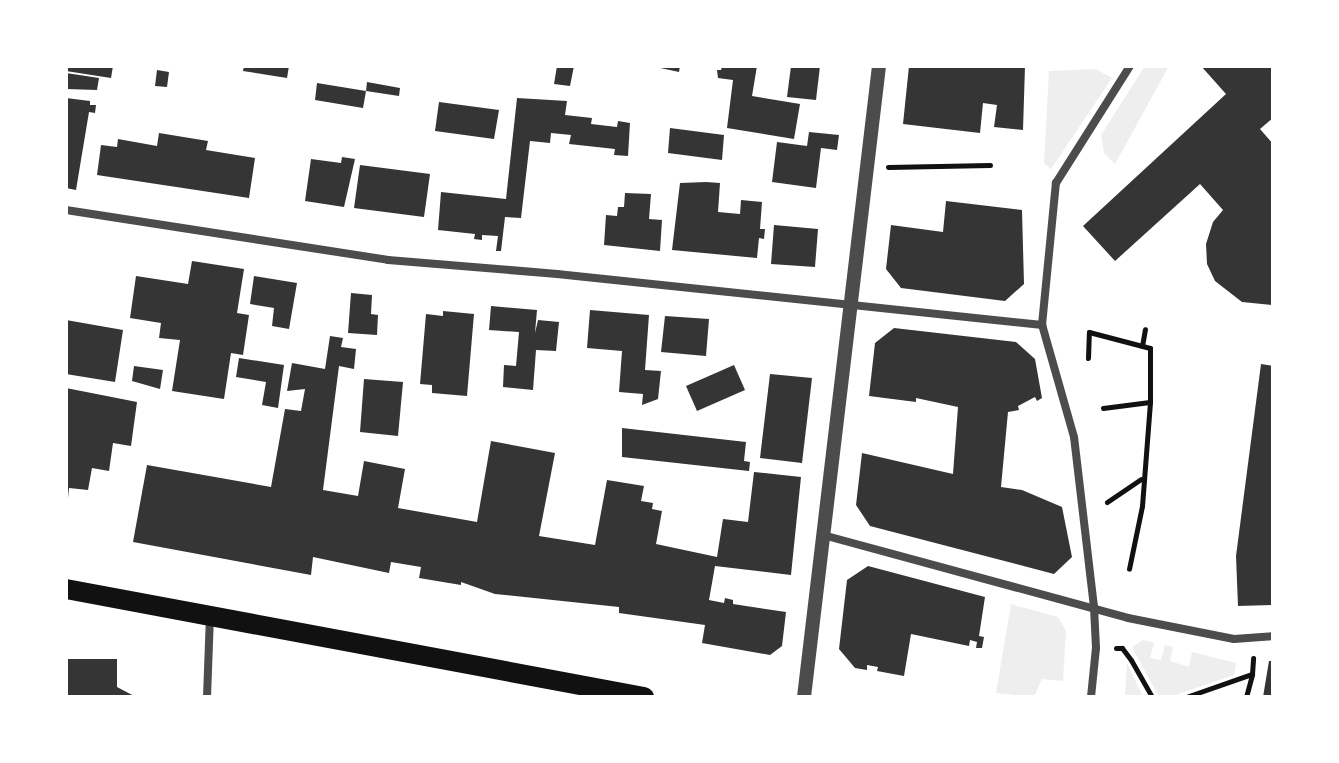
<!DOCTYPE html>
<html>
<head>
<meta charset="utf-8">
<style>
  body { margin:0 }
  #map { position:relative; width:1339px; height:763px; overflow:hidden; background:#fff; font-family:Barlow,sans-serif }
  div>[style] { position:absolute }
  .green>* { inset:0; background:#eee }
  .building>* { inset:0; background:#353535 }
  .path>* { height:5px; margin:-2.5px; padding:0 2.5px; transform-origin:2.5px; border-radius:2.5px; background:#111 }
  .minor>* { height:8px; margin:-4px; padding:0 4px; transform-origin:4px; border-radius:4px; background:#4c4c4c }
  .tertiary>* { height:14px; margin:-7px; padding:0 7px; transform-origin:7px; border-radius:7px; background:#4c4c4c }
  .primary>* { height:20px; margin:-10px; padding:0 10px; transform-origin:10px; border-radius:10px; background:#111 }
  span { translate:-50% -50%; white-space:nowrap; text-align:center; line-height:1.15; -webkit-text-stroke:8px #fff; paint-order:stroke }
  .frame { position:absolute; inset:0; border:68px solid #fff; pointer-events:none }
</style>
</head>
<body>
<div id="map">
  <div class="green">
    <i style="clip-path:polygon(1145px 66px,1169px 66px,1115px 164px,1104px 153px,1101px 135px)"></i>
    <i style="clip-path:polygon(1096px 69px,1112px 78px,1051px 169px,1044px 163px,1049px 71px)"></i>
    <i style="clip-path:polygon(1011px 604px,1058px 617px,1066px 631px,1063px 681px,1042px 679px,1034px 697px,996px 693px)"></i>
    <i style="clip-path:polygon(1143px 640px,1154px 643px,1150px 658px,1161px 660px,1165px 645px,1173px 647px,1170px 661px,1189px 667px,1192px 652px,1236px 663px,1234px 675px,1170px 697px,1159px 697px,1132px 647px)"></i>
    <i style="clip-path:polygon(1127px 663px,1143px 697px,1125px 697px)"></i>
  </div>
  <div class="building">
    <i style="clip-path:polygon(66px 66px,113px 66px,111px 78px,66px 71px)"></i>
    <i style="clip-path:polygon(244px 66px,289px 66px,287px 78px,243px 71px)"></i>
    <i style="clip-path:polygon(557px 66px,574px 66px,570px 86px,554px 84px)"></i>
    <i style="clip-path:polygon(651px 66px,680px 66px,679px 72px)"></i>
    <i style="clip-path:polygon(722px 66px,757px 66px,752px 96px,800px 104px,794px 139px,727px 128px,733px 80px,718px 78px,717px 70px,721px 70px)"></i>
    <i style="clip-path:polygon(791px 66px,820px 66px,816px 100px,787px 97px)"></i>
    <i style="clip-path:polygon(909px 66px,1025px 66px,1023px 130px,994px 127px,997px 105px,983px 103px,980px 133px,903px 124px)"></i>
    <i style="clip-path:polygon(1201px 66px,1273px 66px,1273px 118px,1260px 129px,1273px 144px,1273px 305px,1242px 302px,1215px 281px,1207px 264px,1206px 244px,1213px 222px,1223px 210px,1200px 184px,1115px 261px,1083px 226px,1226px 94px)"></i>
    <i style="clip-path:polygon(157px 70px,169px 72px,167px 87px,155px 86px)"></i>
    <i style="clip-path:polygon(66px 73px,99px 78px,97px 90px,66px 89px)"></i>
    <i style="clip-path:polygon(367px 82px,400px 88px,399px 96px,366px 91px)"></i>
    <i style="clip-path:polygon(317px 83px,366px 91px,363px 108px,315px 100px)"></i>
    <i style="clip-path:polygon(66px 98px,90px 101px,90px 105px,96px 105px,95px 113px,89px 112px,76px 190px,66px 188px)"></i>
    <i style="clip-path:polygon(517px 98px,567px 101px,565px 115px,592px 118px,591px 124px,617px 127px,618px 121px,630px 123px,628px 156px,614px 155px,615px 149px,569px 144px,571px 135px,551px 133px,550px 143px,530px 141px,521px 218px,505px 217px,501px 251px,496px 251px,498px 236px,482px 235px,482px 240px,474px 239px,475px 234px,438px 230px,441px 192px,506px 199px)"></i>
    <i style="clip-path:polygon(439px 102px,499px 110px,494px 139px,435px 131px)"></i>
    <i style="clip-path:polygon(670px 128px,724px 135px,722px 160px,668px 153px)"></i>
    <i style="clip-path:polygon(809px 132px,839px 135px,837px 150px,821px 148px,816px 188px,772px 182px,777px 142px,807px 146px)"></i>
    <i style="clip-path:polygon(159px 133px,208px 141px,206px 150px,255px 158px,249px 198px,97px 175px,101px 145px,117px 147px,118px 139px,157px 146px)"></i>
    <i style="clip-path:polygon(342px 157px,355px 159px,344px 207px,305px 201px,311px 159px,341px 163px)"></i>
    <i style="clip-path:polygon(360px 165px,430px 174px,424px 217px,354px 208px)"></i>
    <i style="clip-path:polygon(706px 182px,720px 183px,718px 212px,740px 214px,741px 200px,762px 202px,760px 229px,765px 229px,764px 239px,759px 238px,757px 258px,672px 250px,680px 183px)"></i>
    <i style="clip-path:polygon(625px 193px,651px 194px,649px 219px,662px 220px,660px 251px,604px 245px,606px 215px,617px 216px,618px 207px,624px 207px)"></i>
    <i style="clip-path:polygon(946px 201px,1022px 210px,1024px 284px,1005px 301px,901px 288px,886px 269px,891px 225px,943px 232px)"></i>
    <i style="clip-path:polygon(774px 225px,818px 229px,815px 267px,771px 264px)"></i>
    <i style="clip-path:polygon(192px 261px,244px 269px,237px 313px,249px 315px,243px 355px,231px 353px,224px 399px,172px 391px,180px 340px,159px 338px,161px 323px,130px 318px,136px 276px,188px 284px)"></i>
    <i style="clip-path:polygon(254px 276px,297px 283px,289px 329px,272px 326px,274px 308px,250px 304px)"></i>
    <i style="clip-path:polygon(351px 293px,372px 295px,371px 314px,378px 315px,377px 335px,348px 333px)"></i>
    <i style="clip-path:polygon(491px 306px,537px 310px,535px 333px,538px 320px,559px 322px,556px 351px,536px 350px,533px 390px,503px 387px,504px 365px,516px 366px,519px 332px,489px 330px)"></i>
    <i style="clip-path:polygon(590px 310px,649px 315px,645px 370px,661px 371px,658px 399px,642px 405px,643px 394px,619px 392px,622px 351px,587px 348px)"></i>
    <i style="clip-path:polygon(443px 311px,474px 314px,467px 396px,432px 393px,432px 385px,420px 384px,426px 314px,443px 316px)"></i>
    <i style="clip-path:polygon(665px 316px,709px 319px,706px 356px,661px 352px)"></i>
    <i style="clip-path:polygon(66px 320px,123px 330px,115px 382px,66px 374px)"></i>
    <i style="clip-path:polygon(894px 328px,1016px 342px,1035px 359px,1042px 398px,1037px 401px,1035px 397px,1018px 406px,1019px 410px,1008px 412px,1001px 487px,1022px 490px,1062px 507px,1072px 557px,1054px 574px,870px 526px,856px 505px,862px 453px,953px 474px,958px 407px,916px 398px,916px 402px,869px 396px,875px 343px)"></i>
    <i style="clip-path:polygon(330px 336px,343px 338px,341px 347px,356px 349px,354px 369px,339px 366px,323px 490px,358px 496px,364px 461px,405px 469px,398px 508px,477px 522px,491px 441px,555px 453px,539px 536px,595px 545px,607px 480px,644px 486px,641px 501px,653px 503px,652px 509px,662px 511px,656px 544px,717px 557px,723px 519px,748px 522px,754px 472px,801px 477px,791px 575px,715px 566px,709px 600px,724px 603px,725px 598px,733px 600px,733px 604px,786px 612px,782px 646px,770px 655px,702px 643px,705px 625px,619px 613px,619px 607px,495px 594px,461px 582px,461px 585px,419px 578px,421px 567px,391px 562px,389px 573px,313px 557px,311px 575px,133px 542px,147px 465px,271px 487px,285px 409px,301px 411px,305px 389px,287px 391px,292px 363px,325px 369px)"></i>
    <i style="clip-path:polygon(239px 358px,284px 365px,278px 408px,262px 405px,266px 382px,236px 377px)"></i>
    <i style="clip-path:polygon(1261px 364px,1273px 366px,1273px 605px,1238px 606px,1236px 556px)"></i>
    <i style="clip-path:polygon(734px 365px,745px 390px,697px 411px,686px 386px)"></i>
    <i style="clip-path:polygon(134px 366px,163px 370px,160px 389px,132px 381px)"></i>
    <i style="clip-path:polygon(770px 374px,812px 378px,802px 463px,760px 458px)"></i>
    <i style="clip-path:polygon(364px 379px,403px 382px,398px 436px,360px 432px)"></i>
    <i style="clip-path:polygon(66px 388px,137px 402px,131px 446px,113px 443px,109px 471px,92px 468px,88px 490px,69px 488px,68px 498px)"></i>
    <i style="clip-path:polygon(622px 428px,746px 442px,744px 461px,750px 462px,749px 471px,622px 457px)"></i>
    <i style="clip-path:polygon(868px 566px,985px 597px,979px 636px,984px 637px,982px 648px,976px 648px,977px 642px,970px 640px,969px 646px,911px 634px,904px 676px,877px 671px,878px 667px,867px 665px,867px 670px,855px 668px,839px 649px,847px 580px)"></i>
    <i style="clip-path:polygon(66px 659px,117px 659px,117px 687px,136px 697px,66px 697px)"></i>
    <i style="clip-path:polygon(1269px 661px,1273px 661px,1273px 697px,1263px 697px)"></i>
  </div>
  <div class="path">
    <i style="left:888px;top:167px;width:102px;rotate:-1.1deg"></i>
    <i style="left:1142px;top:346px;width:17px;rotate:-80deg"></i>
    <i style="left:1088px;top:358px;width:26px;rotate:-88deg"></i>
    <i style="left:1089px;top:332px;width:63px;rotate:14.7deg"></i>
    <i style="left:1150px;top:348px;width:54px;rotate:90deg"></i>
    <i style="left:1150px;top:402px;width:104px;rotate:94.4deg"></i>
    <i style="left:1142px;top:506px;width:64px;rotate:101.7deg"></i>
    <i style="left:1103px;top:408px;width:47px;rotate:-7.3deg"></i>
    <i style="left:1107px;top:502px;width:41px;rotate:-34.1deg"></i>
    <i style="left:1116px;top:648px;width:6px"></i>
    <i style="left:1122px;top:648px;width:15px;rotate:53deg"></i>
    <i style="left:1131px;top:660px;width:43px;rotate:60.4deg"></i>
    <i style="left:1186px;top:697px;width:70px;rotate:-19.2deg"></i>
    <i style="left:1252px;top:674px;width:16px;rotate:-86deg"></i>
    <i style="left:1246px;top:697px;width:23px;rotate:-75deg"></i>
  </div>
  <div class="minor">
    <i style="left:66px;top:210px;width:326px;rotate:8.8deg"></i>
    <i style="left:388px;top:260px;width:170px;rotate:4.7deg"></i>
    <i style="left:557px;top:274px;width:488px;rotate:6deg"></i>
    <i style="left:823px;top:535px;width:316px;rotate:15.2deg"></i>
    <i style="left:1128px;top:618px;width:108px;rotate:11.2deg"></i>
    <i style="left:1234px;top:639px;width:39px;rotate:-4deg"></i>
    <i style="left:207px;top:697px;width:81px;rotate:-87.9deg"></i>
    <i style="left:1091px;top:697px;width:49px;rotate:-84.2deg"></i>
    <i style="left:1096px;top:648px;width:41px;rotate:-92.8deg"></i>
    <i style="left:1094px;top:607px;width:171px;rotate:-96.7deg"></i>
    <i style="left:1074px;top:437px;width:116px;rotate:-105.9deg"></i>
    <i style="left:1042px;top:325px;width:143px;rotate:-84.4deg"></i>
    <i style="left:1056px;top:183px;width:138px;rotate:-57.7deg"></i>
  </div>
  <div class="tertiary">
    <i style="left:804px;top:697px;width:635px;rotate:-83.22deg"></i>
  </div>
  <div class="primary">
    <i style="left:66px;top:589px;width:588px;rotate:10.58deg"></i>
  </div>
  <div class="frame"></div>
</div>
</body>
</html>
